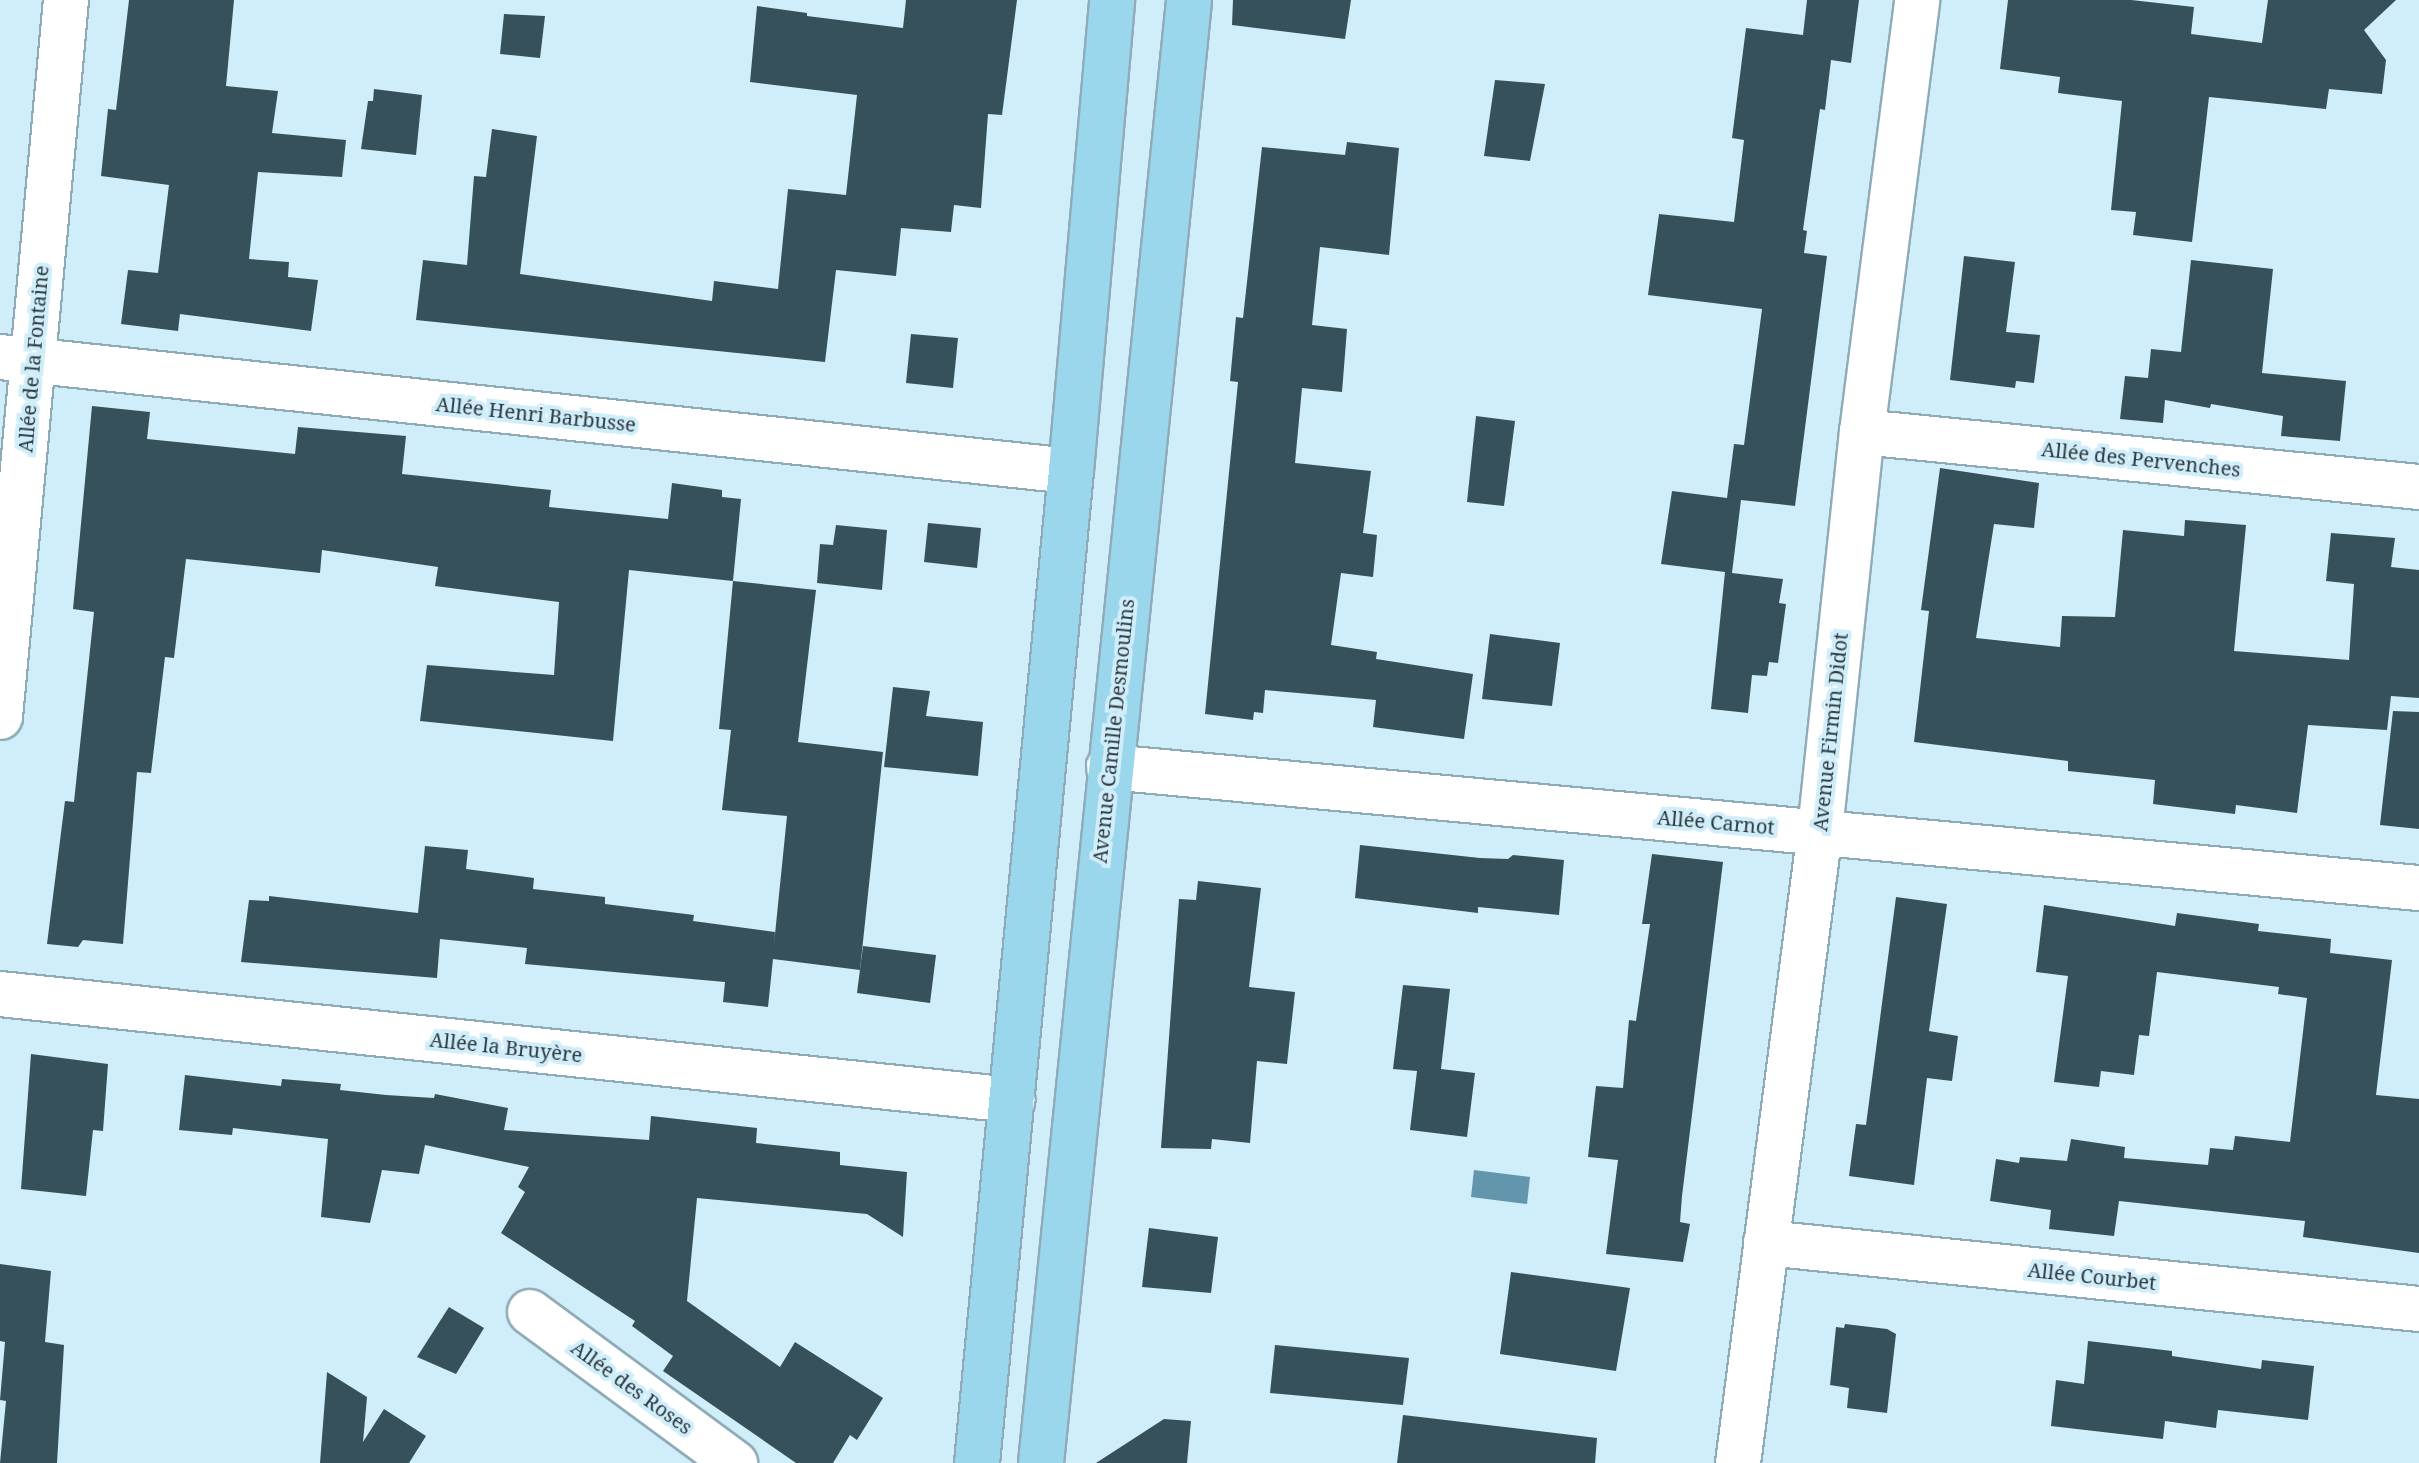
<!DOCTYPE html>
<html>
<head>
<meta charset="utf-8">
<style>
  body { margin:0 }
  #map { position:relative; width:2419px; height:1463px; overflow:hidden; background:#d0edfa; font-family:"Noto Serif",serif }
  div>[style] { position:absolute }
  .water>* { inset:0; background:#6296ac }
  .building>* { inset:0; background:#37515b }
  .roads { filter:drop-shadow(2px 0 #8fabb7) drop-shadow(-2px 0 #8fabb7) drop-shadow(0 2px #8fabb7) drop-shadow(0 -2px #8fabb7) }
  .minor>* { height:44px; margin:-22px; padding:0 22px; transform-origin:22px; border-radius:22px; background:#fff }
  .major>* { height:44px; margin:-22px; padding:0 22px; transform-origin:22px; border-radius:22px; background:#9ad6ec }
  span { translate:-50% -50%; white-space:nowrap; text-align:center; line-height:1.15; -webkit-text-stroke:8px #d0edfa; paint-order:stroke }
  .street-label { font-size:20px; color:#2c383d }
</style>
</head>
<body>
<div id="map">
  <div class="water">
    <i style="clip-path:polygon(1474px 1170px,1530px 1177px,1527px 1204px,1471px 1197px)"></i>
  </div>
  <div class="building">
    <i style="clip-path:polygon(129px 0,234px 0,226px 86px,278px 91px,272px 133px,346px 140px,342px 177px,258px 172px,249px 259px,289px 262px,288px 277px,318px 280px,311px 331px,180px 314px,178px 331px,121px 324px,128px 270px,158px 273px,169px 185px,101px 176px,108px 109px,116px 110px)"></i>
    <i style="clip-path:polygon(906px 0,1017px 0,1002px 115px,988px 114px,981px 208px,954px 205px,951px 232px,901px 228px,896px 276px,836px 270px,825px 362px,416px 320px,423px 260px,467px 265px,474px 176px,486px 177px,492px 129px,537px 136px,520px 274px,712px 301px,714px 281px,778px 289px,788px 189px,846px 195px,857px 95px,750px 82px,757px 6px,807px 13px,807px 16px,903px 28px)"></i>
    <i style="clip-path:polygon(1233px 0,1351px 0,1345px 39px,1232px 25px)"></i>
    <i style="clip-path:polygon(1807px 0,1859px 0,1851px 63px,1831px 60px,1825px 110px,1820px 109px,1803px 230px,1807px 231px,1804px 253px,1827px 256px,1795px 506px,1741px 500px,1732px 573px,1783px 579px,1779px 603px,1786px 604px,1778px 663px,1769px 662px,1767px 676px,1752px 675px,1748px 713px,1711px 709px,1725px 572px,1661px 564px,1672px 491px,1727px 498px,1734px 444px,1744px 445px,1762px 309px,1648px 295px,1659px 214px,1734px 222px,1744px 140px,1732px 138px,1746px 28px,1803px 35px)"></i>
    <i style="clip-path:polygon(2008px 0,2131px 0,2194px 7px,2191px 34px,2262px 43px,2268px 0,2396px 0,2364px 30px,2386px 60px,2382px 94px,2329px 89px,2326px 109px,2209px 97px,2192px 242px,2133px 235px,2136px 212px,2111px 210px,2122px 101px,2058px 93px,2060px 77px,2000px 69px)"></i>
    <i style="clip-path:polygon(504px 14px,545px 16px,540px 58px,500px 54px)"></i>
    <i style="clip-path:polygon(1495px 80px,1545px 84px,1530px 161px,1484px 156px)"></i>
    <i style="clip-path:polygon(374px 89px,422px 95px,416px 155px,361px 149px,368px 101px,373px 101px)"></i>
    <i style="clip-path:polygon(1347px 142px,1399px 148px,1389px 255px,1320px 247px,1312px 325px,1347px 329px,1342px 392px,1302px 388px,1295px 463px,1371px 471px,1363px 533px,1377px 535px,1373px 577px,1341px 573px,1331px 645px,1377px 652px,1376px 659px,1473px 674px,1464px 739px,1373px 727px,1376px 700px,1265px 690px,1263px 713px,1254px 712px,1253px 720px,1205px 714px,1238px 382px,1230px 381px,1236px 317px,1243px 318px,1262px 147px,1345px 155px)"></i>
    <i style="clip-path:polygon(1964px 256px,2015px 262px,2006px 332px,2040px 335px,2034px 383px,2016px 381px,2015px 388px,1950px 380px)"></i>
    <i style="clip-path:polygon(2191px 260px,2273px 269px,2262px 373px,2346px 381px,2340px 441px,2281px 436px,2283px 416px,2211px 404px,2210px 408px,2165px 400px,2163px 423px,2120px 419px,2125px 376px,2148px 378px,2151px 349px,2181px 352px)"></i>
    <i style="clip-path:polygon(911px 334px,958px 338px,953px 388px,906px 383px)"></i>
    <i style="clip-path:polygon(92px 406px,150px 412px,147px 439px,295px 454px,298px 427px,406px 436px,402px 474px,551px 490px,549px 507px,668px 519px,672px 483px,722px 490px,722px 497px,741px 499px,733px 581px,629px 570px,613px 741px,420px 721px,427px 665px,554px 675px,559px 602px,435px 586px,438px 567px,322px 550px,320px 573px,186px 559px,174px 658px,165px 657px,151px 773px,137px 772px,123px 944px,83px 940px,78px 947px,47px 944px,65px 801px,74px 802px,94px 612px,73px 609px)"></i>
    <i style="clip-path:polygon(1476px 416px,1515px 421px,1504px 506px,1467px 502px)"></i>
    <i style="clip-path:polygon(1940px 468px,2039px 483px,2034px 528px,1994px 524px,1976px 638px,2060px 647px,2062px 616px,2115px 617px,2123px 530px,2184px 536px,2185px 520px,2246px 525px,2234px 651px,2349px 660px,2354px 584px,2326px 581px,2331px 533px,2395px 538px,2391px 567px,2419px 570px,2419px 698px,2391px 696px,2387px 730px,2308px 725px,2297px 813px,2236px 805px,2235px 814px,2153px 804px,2155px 780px,2068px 771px,2068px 761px,1914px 742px,1929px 611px,1921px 610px)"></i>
    <i style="clip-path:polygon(928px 523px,981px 528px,977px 568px,924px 562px)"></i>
    <i style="clip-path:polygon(836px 525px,887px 530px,882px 590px,817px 583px,820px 544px,833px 545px)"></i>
    <i style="clip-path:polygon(733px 581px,816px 590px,798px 742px,883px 752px,860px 970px,773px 959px,768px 1007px,723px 1002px,725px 982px,525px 964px,527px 948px,440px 939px,437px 978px,241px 962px,249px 900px,269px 901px,269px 896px,418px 913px,425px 846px,468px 850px,466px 869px,534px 878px,533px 889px,605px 897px,605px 904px,694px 915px,693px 921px,775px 932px,774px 944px,787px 816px,722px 810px,731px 730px,719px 729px)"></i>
    <i style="clip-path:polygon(1490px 634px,1560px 643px,1552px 706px,1482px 699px)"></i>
    <i style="clip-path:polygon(893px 687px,930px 691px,926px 716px,983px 722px,978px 776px,884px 767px)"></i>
    <i style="clip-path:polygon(2393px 711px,2419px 712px,2419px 829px,2380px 825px)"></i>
    <i style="clip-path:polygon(1360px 845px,1480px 858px,1508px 859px,1513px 855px,1564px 860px,1559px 915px,1478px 907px,1478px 913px,1355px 898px)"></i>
    <i style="clip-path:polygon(1652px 854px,1723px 862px,1682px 1196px,1680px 1222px,1690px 1224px,1683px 1262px,1606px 1254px,1618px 1160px,1588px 1157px,1596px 1086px,1623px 1088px,1629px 1020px,1636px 1021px,1650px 924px,1642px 924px)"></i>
    <i style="clip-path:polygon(1198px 881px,1261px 888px,1249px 987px,1295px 992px,1287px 1064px,1257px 1061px,1250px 1143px,1212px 1139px,1211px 1149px,1161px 1148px,1179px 899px,1196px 900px)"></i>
    <i style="clip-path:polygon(1896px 897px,1947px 904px,1929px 1031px,1958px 1036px,1952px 1081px,1927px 1078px,1914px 1185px,1849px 1176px,1856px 1124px,1866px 1125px)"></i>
    <i style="clip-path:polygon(2044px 905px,2175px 926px,2177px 913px,2259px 924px,2258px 931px,2331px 939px,2330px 953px,2392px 960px,2376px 1095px,2419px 1099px,2419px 1253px,2303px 1237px,2305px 1221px,2119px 1201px,2114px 1236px,2049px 1229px,2051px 1210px,1990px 1201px,1996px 1159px,2019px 1163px,2020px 1157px,2067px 1161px,2071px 1139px,2125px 1147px,2124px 1158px,2208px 1165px,2210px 1148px,2233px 1150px,2235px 1136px,2290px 1142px,2307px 998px,2278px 994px,2279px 987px,2157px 972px,2149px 1036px,2139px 1035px,2134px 1075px,2101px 1071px,2099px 1087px,2054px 1082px,2068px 976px,2036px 972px)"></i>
    <i style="clip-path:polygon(863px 946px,936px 955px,930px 1003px,857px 993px)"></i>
    <i style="clip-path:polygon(1403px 985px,1450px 989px,1441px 1069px,1475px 1073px,1467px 1137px,1410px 1130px,1417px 1071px,1393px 1069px)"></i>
    <i style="clip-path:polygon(31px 1054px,108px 1064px,103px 1131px,93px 1130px,86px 1196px,21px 1189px)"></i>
    <i style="clip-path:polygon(185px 1075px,281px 1086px,282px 1079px,341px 1084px,340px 1090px,386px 1095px,434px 1098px,435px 1094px,508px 1108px,504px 1130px,649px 1140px,651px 1116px,757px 1128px,756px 1143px,840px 1152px,840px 1165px,907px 1172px,903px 1237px,867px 1214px,697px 1198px,687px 1301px,780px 1367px,795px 1342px,883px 1398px,857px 1440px,850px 1435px,833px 1463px,796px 1463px,663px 1371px,673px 1356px,632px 1326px,635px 1321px,501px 1233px,525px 1192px,518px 1187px,529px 1167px,425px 1145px,419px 1174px,382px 1170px,370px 1223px,321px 1217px,328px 1139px,233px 1128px,232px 1135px,179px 1130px)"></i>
    <i style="clip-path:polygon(1149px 1228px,1218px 1237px,1211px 1293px,1142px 1287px)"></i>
    <i style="clip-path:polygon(0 1264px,51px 1271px,45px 1342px,64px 1345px,57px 1463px,0 1463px,6px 1401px,0 1400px,5px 1342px,0 1341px)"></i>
    <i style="clip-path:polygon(1511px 1272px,1630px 1288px,1616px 1371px,1500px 1354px)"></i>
    <i style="clip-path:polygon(449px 1307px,484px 1328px,456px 1374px,417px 1357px)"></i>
    <i style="clip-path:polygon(1845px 1324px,1887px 1329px,1896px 1334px,1887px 1413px,1847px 1408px,1849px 1388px,1830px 1385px,1836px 1327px,1844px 1328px)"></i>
    <i style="clip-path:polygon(2088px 1341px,2172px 1351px,2172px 1356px,2261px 1369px,2262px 1360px,2314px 1366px,2308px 1420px,2218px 1410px,2216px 1428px,2165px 1421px,2163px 1439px,2051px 1426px,2056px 1380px,2084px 1384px)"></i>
    <i style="clip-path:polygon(1275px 1345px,1409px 1358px,1403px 1405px,1270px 1393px)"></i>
    <i style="clip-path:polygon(327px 1372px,367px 1397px,363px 1442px,384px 1409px,426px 1436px,409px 1463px,320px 1463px)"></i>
    <i style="clip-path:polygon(1403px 1415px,1597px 1438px,1595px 1463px,1397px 1463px)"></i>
    <i style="clip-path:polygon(1164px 1419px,1191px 1421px,1187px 1463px,1096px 1463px)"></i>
  </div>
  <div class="roads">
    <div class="minor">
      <i style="left:0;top:357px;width:1077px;rotate:6.08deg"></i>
      <i style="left:1862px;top:432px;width:560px;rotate:5.64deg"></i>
      <i style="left:0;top:717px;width:720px;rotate:-84.74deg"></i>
      <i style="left:1109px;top:767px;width:1316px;rotate:5.28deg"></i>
      <i style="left:0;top:994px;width:1018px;rotate:5.98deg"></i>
      <i style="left:1766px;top:1243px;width:656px;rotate:5.77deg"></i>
      <i style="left:530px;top:1312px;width:255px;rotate:36.4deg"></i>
      <i style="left:1738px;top:1463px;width:637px;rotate:-82.61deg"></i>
      <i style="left:1820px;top:831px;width:401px;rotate:-84deg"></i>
      <i style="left:1862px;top:432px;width:435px;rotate:-82.7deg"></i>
    </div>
    <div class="major">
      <i style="left:977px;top:1463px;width:996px;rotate:-84.59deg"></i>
      <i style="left:1071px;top:471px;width:473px;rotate:-85deg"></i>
      <i style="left:1041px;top:1463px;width:1470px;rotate:-84.22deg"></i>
    </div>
  </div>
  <div class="street-label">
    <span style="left:33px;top:359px;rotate:-85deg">Allée de la Fontaine</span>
    <span style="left:536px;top:414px;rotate:6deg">Allée Henri Barbusse</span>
    <span style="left:2141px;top:459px;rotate:6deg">Allée des Pervenches</span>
    <span style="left:1113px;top:731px;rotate:-84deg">Avenue Camille Desmoulins</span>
    <span style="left:1830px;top:732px;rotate:-84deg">Avenue Firmin Didot</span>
    <span style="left:1716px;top:822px;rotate:5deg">Allée Carnot</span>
    <span style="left:506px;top:1047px;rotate:6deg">Allée la Bruyère</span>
    <span style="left:2092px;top:1276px;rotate:6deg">Allée Courbet</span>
    <span style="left:632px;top:1387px;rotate:36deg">Allée des Roses</span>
  </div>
</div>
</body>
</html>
